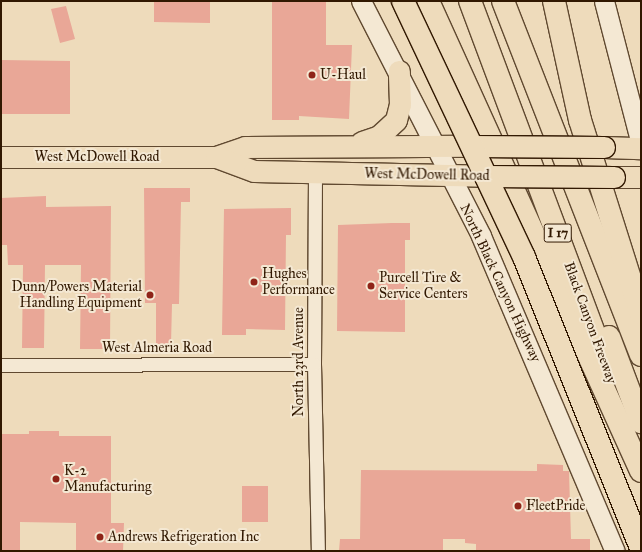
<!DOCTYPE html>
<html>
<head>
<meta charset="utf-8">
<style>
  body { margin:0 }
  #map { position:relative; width:642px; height:552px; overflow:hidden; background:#eedbbb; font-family:"IM FELL Great Primer",serif }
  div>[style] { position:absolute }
  .building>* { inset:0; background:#e9a797 }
  .roads { filter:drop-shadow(1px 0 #604930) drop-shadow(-1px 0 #604930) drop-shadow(0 1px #604930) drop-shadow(0 -1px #604930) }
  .street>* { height:13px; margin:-6.5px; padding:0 6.5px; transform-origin:6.5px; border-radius:6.5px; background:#f4e8d3 }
  .secondary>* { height:19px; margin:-9.5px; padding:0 9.5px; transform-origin:9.5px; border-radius:9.5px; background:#f4e8d3 }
  .primary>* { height:21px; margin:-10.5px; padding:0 10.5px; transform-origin:10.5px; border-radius:10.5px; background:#eedbbb }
  .highway>* { height:22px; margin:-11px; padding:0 11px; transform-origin:11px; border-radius:11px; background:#eedbbb }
  .bridges { filter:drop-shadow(1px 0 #311801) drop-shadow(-1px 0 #311801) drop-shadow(0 1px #311801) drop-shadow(0 -1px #311801) }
  .primary-bridge>* { height:21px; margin:-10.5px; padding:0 10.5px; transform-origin:10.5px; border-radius:10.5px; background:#eedbbb }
  .highway-bridge>* { height:22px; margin:-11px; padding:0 11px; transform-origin:11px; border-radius:11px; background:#eedbbb }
  .dots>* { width:11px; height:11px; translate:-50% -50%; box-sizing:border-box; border:2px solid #f4e8d3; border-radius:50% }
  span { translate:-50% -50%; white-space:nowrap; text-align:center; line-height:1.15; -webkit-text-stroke:4px #f4e8d3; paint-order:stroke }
  .shield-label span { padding:1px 3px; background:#f4e8d3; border:1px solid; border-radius:3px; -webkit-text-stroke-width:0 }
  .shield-label { font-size:13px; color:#311801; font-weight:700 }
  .poi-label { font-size:14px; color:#311801 }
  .left { translate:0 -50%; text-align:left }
  .right { translate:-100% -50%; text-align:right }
  .street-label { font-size:14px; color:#311801 }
  .frame { position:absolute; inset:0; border:2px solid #311801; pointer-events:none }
</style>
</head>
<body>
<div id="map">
  <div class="building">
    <i style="clip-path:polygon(154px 1px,210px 1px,210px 23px,154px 22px)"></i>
    <i style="clip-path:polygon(272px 1px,326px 2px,326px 45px,352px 45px,349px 119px,299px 116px,299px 120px,272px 120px)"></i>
    <i style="clip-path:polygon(66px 6px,75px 39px,60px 43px,51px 9px)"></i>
    <i style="clip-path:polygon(1px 60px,70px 61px,70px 114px,1px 114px)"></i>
    <i style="clip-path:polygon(144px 188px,190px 188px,190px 202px,181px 202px,179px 304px,172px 304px,171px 344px,156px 344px,156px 303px,145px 303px)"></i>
    <i style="clip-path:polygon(46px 196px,46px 207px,111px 206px,110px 349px,80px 349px,81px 265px,45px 265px,44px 348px,22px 348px,23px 265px,8px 265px,7px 245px,1px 245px,1px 198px)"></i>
    <i style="clip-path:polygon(291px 208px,291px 235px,286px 235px,285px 330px,246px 329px,246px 335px,222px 335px,224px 209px)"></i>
    <i style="clip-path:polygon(392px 223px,410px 223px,410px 240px,405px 240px,405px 332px,337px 331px,338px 225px)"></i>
    <i style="clip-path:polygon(29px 431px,59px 431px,59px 436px,111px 436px,111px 523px,124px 523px,123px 551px,76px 551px,76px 523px,20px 522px,20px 551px,1px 551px,1px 434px,29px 434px)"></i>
    <i style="clip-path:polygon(537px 464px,563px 465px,563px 471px,569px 471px,571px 539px,590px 539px,590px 551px,476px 551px,476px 544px,465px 543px,465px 539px,443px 539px,443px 551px,339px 551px,340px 539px,360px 539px,361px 470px,537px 471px)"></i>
    <i style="clip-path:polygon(242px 486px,268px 486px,268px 522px,242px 522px)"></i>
  </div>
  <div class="roads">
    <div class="street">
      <i style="left:315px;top:173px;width:191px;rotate:90.3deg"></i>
      <i style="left:314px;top:364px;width:187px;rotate:88.8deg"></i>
      <i style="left:1px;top:365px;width:313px;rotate:-0.2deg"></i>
    </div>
    <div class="secondary">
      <i style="left:361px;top:1px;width:264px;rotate:62.9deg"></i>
      <i style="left:481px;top:236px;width:342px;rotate:67deg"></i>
      <i style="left:604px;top:1px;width:148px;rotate:75.5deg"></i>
    </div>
    <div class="primary">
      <i style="left:362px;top:142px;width:18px;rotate:-19deg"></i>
      <i style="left:379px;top:136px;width:23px;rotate:-43deg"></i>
      <i style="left:396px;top:120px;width:16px;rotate:-76deg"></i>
      <i style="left:400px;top:104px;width:33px;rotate:-92deg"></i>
      <i style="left:604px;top:147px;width:37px;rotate:2deg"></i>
      <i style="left:1px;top:157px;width:215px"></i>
      <i style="left:216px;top:157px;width:31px;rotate:-19deg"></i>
      <i style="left:245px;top:147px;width:227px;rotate:-0.3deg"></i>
      <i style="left:216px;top:157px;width:40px;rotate:20.2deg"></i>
      <i style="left:254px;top:171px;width:231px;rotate:1.2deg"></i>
      <i style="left:614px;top:177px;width:27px"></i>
    </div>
    <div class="highway">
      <i style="left:428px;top:1px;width:516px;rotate:65.62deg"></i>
      <i style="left:470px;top:1px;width:383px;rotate:69.5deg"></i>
      <i style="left:503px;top:1px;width:380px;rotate:68.7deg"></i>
      <i style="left:554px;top:1px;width:122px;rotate:77.7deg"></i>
      <i style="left:580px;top:120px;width:202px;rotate:72.5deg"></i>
      <i style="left:609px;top:337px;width:91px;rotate:69.4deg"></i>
    </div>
  </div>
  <div class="bridges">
    <div class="primary-bridge">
      <i style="left:472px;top:146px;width:132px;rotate:0.4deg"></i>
      <i style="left:485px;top:176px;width:129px;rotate:0.4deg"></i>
    </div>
    <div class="highway-bridge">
      <i style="left:403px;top:1px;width:283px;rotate:64.7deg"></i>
      <i style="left:524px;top:257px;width:314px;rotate:68.1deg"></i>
    </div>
  </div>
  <div class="dots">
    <i style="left:312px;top:75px;background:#8f2418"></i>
    <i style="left:254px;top:282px;background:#8f2418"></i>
    <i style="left:371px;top:286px;background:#8f2418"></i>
    <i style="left:150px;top:295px;background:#8f2418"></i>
    <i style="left:56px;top:479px;background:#8f2418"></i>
    <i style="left:518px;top:506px;background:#8f2418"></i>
    <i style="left:100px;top:537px;background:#8f2418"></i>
  </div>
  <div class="shield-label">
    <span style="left:558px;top:233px">I 17</span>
  </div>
  <div class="poi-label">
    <span class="left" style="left:320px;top:75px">U-Haul</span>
    <span class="left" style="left:262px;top:282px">Hughes<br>Performance</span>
    <span class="left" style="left:379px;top:286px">Purcell Tire &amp;<br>Service Centers</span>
    <span class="right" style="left:142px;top:295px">Dunn/Powers Material<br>Handling Equipment</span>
    <span class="left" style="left:64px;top:479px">K-2<br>Manufacturing</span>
    <span class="left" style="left:526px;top:506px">FleetPride</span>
    <span class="left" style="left:108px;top:537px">Andrews Refrigeration Inc</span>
  </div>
  <div class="street-label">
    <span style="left:97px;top:157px">West McDowell Road</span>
    <span style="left:427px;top:175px;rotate:1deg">West McDowell Road</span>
    <span style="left:500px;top:283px;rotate:65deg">North Black Canyon Highway</span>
    <span style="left:590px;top:323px;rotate:70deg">Black Canyon Freeway</span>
    <span style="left:157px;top:348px">West Almeria Road</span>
    <span style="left:299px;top:362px;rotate:-90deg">North 23rd Avenue</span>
  </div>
  <div class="frame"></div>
</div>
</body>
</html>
